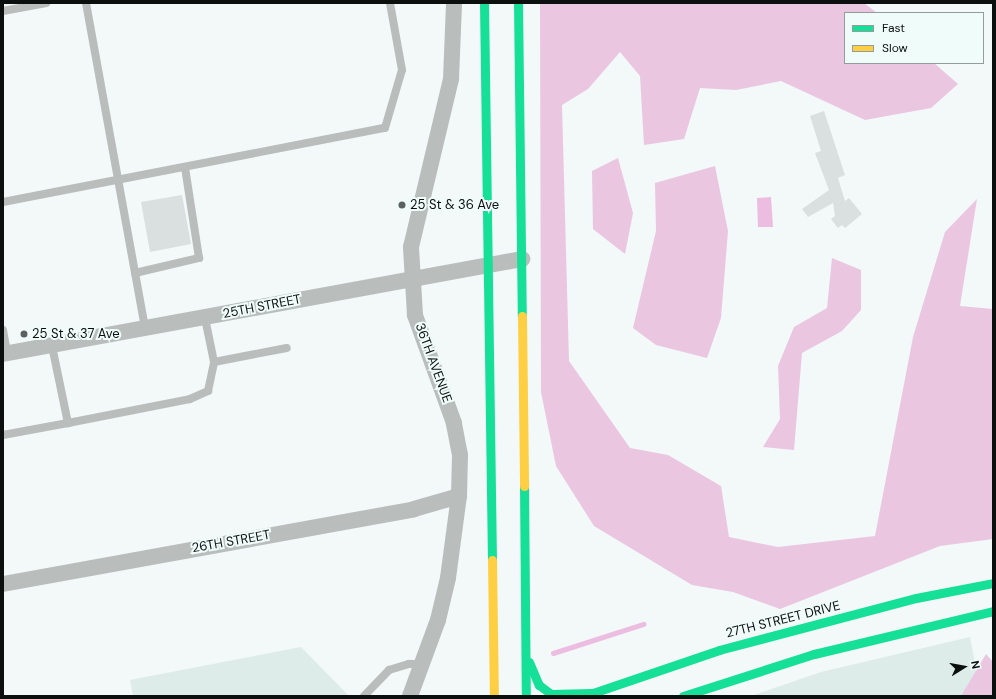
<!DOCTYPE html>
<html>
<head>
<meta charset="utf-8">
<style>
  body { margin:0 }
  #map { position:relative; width:996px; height:699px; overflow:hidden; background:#f2f9f8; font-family:"DM Sans",sans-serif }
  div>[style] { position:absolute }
  .built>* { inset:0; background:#ddece9 }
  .forest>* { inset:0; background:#eac6e1 }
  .water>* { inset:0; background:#ecbde0 }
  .stream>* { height:5px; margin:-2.5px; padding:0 2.5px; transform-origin:2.5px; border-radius:2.5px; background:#ecbde0 }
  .building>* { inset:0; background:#dae0df }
  .lane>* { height:8px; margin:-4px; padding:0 4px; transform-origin:4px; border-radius:4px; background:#b9bdbc }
  .street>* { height:16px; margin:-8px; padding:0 8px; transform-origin:8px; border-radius:8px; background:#b9bdbc }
  .fast>* { height:9px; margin:-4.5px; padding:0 4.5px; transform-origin:4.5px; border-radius:4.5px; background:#16e098 }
  .slow>* { height:9px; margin:-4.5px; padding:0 4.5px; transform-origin:4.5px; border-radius:4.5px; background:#ffcf43 }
  .dots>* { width:11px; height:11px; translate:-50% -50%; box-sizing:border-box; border:2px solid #effcf9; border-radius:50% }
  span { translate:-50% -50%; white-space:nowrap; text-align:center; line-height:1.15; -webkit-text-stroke:4px #effcf9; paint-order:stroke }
  .poi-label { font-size:13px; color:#0b0f0e }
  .left { translate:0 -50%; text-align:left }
  .street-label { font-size:13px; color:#0b0f0e }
  .frame { position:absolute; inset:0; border:4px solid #0b0f0e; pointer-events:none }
  .legend { position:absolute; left:844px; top:12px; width:140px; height:52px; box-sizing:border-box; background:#effcf9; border:1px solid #949d9b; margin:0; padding:5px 7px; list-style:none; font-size:12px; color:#0b0f0e }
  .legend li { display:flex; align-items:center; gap:8px; height:20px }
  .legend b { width:20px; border:1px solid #949d9b }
  .north { position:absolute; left:944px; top:647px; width:40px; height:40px; -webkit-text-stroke:3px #effcf9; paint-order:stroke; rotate:79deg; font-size:11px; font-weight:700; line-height:16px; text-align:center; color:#0b0f0e }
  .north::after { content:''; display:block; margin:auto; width:14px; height:18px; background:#0b0f0e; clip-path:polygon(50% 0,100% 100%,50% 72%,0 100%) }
</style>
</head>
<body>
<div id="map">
  <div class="built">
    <i style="clip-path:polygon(970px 637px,981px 696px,751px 696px,821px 672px)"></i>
    <i style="clip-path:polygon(301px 647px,349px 696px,133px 696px,130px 680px)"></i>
  </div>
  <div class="forest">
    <i style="clip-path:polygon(540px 3px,864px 3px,877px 13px,845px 13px,845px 63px,934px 63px,958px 84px,931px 108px,865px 120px,781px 81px,736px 90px,700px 88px,684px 139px,644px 145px,640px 76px,620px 52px,588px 89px,562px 105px,569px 361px,630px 448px,668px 455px,721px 486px,729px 537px,778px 547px,875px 536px,913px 337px,945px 232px,977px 199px,960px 306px,993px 309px,993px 539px,940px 546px,780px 609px,733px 592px,692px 585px,594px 526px,556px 466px,541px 392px)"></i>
    <i style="clip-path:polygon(618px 158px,633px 213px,625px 254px,593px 229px,592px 171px)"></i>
    <i style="clip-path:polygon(715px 166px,728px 231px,721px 318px,707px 358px,656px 345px,633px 328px,656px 231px,655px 183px)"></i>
    <i style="clip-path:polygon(832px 258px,861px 270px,861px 310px,842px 331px,802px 353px,794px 450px,763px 447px,780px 419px,778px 366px,794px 327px,827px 308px)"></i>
    <i style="clip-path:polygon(986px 654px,993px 662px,993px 696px,961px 696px)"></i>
  </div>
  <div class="water">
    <i style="clip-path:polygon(771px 197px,773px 227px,758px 227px,757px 198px)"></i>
  </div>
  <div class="stream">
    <i style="left:553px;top:653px;width:95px;rotate:-17.9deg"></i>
  </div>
  <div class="building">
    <i style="clip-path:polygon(824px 111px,845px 175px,838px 178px,845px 201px,849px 198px,862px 214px,845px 228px,842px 225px,838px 228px,831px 219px,835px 216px,833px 203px,808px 217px,802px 209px,829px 190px,815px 153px,821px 151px,810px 116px)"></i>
    <i style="clip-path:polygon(182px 195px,191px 244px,150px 252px,141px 202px)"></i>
  </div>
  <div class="lane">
    <i style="left:86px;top:3px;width:330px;rotate:79.7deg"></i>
    <i style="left:3px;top:11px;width:44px;rotate:-10.5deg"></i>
    <i style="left:3px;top:202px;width:389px;rotate:-11deg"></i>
    <i style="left:385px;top:128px;width:60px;rotate:-73.7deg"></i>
    <i style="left:402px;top:70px;width:68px;rotate:-100.2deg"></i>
    <i style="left:135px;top:273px;width:66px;rotate:-13.2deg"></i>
    <i style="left:199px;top:258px;width:91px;rotate:-98.8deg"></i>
    <i style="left:3px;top:330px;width:23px;rotate:80deg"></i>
    <i style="left:52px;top:346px;width:79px;rotate:78.3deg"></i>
    <i style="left:68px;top:423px;width:124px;rotate:-11.1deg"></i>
    <i style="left:190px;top:399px;width:20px;rotate:-24deg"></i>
    <i style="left:208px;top:391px;width:30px;rotate:-78deg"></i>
    <i style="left:214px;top:362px;width:45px;rotate:-101.6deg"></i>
    <i style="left:214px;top:362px;width:74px;rotate:-10.9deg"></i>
    <i style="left:3px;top:435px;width:66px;rotate:-10.5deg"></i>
    <i style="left:364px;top:696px;width:36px;rotate:-46deg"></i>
    <i style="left:389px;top:670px;width:21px;rotate:-17deg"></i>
    <i style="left:409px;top:664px;width:13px"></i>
  </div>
  <div class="street">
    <i style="left:3px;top:354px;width:528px;rotate:-10.37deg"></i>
    <i style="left:3px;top:584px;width:418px;rotate:-10.3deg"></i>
    <i style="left:414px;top:509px;width:47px;rotate:-16.1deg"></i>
    <i style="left:410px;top:696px;width:81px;rotate:-69.8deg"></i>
    <i style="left:438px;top:620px;width:43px;rotate:-76.6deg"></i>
    <i style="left:448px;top:578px;width:83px;rotate:-82.4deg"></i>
    <i style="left:459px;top:496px;width:41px;rotate:-88.6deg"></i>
    <i style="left:460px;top:455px;width:33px;rotate:-101deg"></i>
    <i style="left:454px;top:423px;width:115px;rotate:-109.9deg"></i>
    <i style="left:415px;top:315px;width:68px;rotate:-93.4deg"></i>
    <i style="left:411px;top:247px;width:173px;rotate:-76.6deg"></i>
    <i style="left:451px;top:79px;width:76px;rotate:-87.7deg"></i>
  </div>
  <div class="fast">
    <i style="left:484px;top:3px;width:557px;rotate:89.18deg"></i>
    <i style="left:518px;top:3px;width:313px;rotate:89.3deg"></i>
    <i style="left:524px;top:486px;width:210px;rotate:89.5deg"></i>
    <i style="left:529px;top:662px;width:25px;rotate:67deg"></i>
    <i style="left:539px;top:685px;width:15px;rotate:37deg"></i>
    <i style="left:551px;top:694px;width:40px;rotate:-1.4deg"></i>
    <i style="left:584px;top:696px;width:143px;rotate:-18.8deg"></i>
    <i style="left:719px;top:650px;width:204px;rotate:-14.8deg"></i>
    <i style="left:916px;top:598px;width:78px;rotate:-11deg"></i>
    <i style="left:683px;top:696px;width:138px;rotate:-17.8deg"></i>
    <i style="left:814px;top:654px;width:184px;rotate:-13.5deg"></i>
  </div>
  <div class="slow">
    <i style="left:522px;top:316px;width:170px;rotate:89.3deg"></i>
    <i style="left:492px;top:560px;width:136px;rotate:89.2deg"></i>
  </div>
  <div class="dots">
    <i style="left:402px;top:205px;background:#5c6160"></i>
    <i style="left:24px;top:334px;background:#5c6160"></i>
  </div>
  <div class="poi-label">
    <span class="left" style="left:410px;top:205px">25 St &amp; 36 Ave</span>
    <span class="left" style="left:32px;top:334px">25 St &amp; 37 Ave</span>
  </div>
  <div class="street-label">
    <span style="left:262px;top:307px;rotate:-11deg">25TH STREET</span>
    <span style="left:433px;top:363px;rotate:70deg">36TH AVENUE</span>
    <span style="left:231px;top:542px;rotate:-10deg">26TH STREET</span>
    <span style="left:783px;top:620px;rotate:-14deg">27TH STREET DRIVE</span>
  </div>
  <div class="frame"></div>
  <ul class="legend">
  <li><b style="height:5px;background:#16e098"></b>Fast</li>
  <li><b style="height:5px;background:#ffcf43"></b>Slow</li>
  </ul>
  <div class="north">N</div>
</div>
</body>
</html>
